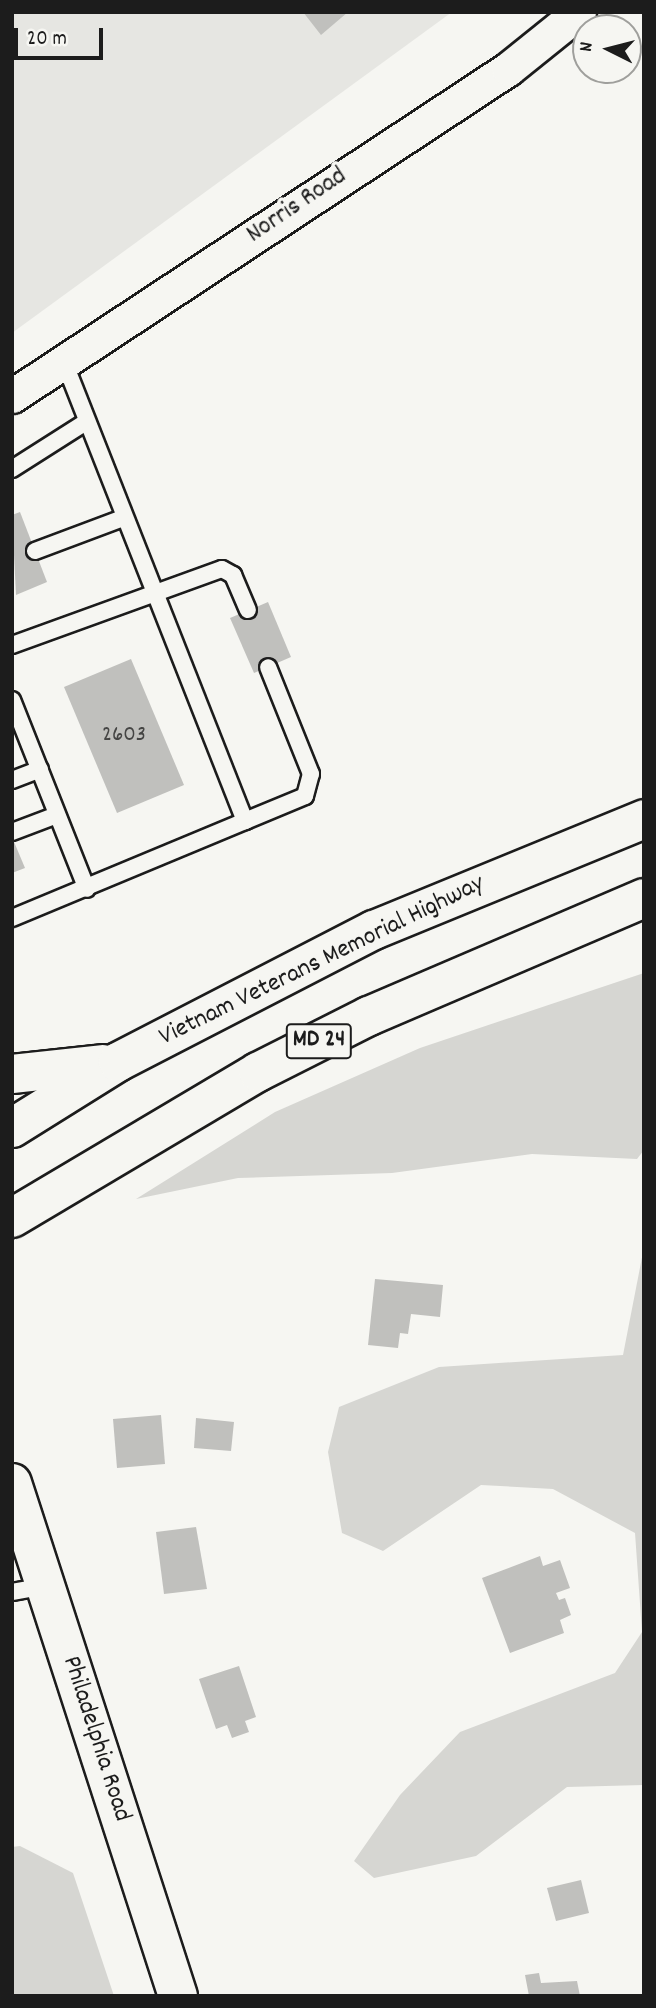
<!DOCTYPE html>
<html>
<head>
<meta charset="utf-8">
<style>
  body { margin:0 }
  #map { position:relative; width:656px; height:2008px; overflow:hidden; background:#f6f6f2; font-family:Dekko,sans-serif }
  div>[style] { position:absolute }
  .built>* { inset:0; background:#e6e6e2 }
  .green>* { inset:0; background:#d6d6d2 }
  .building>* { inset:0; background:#c0c0bd }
  .roads { filter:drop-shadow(2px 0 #1c1c1c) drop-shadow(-2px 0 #1c1c1c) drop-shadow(0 2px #1c1c1c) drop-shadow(0 -2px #1c1c1c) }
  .lane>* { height:16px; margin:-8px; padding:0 8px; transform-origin:8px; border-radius:8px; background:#f6f6f2 }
  .street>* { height:33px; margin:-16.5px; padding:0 16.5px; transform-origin:16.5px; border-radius:16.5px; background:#f6f6f2 }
  .secondary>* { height:38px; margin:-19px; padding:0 19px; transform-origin:19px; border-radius:19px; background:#f6f6f2 }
  .highway>* { height:38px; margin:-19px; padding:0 19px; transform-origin:19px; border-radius:19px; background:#f6f6f2 }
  span { translate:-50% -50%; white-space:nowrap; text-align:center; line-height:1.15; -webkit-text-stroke:7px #f6f6f2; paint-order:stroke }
  .number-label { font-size:23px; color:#454544 }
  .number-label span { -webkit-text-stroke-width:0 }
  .shield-label span { padding:2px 5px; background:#f6f6f2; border:2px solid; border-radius:5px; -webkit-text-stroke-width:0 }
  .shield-label { font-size:24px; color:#1c1c1c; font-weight:700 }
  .street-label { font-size:26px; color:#1c1c1c }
  .frame { position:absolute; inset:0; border:14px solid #1c1c1c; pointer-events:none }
  .north { position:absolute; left:572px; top:14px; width:70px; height:70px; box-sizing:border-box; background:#f6f6f2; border:2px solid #9f9f9c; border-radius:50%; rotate:276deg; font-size:19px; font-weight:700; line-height:28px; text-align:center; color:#1c1c1c }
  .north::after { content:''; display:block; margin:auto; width:24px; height:32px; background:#1c1c1c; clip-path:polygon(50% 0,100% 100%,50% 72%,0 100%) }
  .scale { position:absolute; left:14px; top:28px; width:89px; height:32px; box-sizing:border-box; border:4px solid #1c1c1c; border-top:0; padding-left:9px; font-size:21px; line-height:24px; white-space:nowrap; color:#1c1c1c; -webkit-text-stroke:5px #f6f6f2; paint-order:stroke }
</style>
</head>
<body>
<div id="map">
  <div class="built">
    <i style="clip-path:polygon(12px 12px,452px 12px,12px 333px)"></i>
  </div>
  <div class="green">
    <i style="clip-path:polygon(644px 973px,644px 1150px,637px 1159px,532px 1154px,392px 1173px,238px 1178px,136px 1199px,275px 1112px,420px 1048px)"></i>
    <i style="clip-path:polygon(644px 1247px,644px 1785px,567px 1787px,476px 1856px,374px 1878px,354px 1861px,400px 1795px,460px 1732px,615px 1673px,642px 1632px,635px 1533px,553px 1489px,481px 1485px,383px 1551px,342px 1533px,328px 1452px,339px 1407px,439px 1367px,623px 1355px)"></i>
    <i style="clip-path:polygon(20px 1846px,73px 1873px,114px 1996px,12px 1996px,12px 1847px)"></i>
  </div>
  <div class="building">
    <i style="clip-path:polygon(303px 12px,348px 12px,321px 35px)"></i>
    <i style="clip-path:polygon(20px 512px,47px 582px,16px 595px,12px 515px)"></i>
    <i style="clip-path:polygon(268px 602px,291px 657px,254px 673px,230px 618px)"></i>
    <i style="clip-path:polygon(131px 659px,184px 785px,117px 813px,64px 687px)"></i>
    <i style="clip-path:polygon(12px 837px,25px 868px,12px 873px)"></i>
    <i style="clip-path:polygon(375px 1279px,443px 1285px,440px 1317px,411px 1314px,408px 1334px,400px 1333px,398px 1348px,368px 1345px)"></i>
    <i style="clip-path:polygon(161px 1415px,165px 1464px,117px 1468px,113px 1419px)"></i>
    <i style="clip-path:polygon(196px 1418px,234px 1422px,231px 1451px,194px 1448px)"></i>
    <i style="clip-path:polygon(196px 1527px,207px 1589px,164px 1594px,156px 1532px)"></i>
    <i style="clip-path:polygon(540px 1556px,543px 1566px,560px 1560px,570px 1588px,556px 1593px,559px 1600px,565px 1598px,571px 1615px,560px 1620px,564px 1633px,510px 1653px,482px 1578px)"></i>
    <i style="clip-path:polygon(239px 1666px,256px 1717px,245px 1721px,249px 1732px,232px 1738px,227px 1725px,216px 1729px,199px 1679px)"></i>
    <i style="clip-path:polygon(581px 1880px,589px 1913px,556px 1921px,547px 1888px)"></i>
    <i style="clip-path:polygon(539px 1973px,541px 1983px,577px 1981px,580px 1996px,529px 1996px,525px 1975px)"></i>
  </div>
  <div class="roads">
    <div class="lane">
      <i style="left:12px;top:469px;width:88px;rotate:-32.4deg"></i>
      <i style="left:35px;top:551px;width:94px;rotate:-20.6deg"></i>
      <i style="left:12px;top:645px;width:223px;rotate:-19.9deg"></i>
      <i style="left:222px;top:569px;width:13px;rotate:29deg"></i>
      <i style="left:233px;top:575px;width:38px;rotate:67deg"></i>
      <i style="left:12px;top:700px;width:203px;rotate:68.4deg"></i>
      <i style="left:12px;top:780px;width:30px;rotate:-21deg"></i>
      <i style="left:245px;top:821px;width:65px;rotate:-22.6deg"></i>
      <i style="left:305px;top:796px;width:23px;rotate:-75deg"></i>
      <i style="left:311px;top:774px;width:115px;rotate:-111.9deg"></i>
      <i style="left:12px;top:832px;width:48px;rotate:-20.7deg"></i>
      <i style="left:12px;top:918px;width:252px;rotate:-22.6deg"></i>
      <i style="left:245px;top:821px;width:493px;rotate:-111.5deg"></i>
      <i style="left:12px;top:1592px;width:35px;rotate:-10deg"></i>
    </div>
    <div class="street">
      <i style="left:12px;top:396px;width:594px;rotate:-33.4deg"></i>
      <i style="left:508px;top:69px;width:91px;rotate:-38.8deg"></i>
    </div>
    <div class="secondary">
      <i style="left:12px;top:1483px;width:539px;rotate:72.07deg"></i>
    </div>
    <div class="highway">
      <i style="left:12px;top:1074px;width:91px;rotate:-6.3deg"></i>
      <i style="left:12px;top:1128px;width:125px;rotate:-31.9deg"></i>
      <i style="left:118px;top:1062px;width:288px;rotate:-27.3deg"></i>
      <i style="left:374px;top:930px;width:292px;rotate:-22.3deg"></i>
      <i style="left:12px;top:1218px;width:286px;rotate:-30.7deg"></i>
      <i style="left:258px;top:1072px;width:124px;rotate:-26.8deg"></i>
      <i style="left:369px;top:1016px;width:299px;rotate:-23.2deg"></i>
    </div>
  </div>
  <div class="number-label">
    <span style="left:124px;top:736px">2603</span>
  </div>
  <div class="shield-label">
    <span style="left:319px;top:1041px">MD 24</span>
  </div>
  <div class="street-label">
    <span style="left:297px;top:206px;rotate:-34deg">Norris Road</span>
    <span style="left:322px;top:961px;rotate:-26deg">Vietnam Veterans Memorial Highway</span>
    <span style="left:96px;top:1739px;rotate:72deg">Philadelphia Road</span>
  </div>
  <div class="frame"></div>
  <div class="north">N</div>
  <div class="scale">20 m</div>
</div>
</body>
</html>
